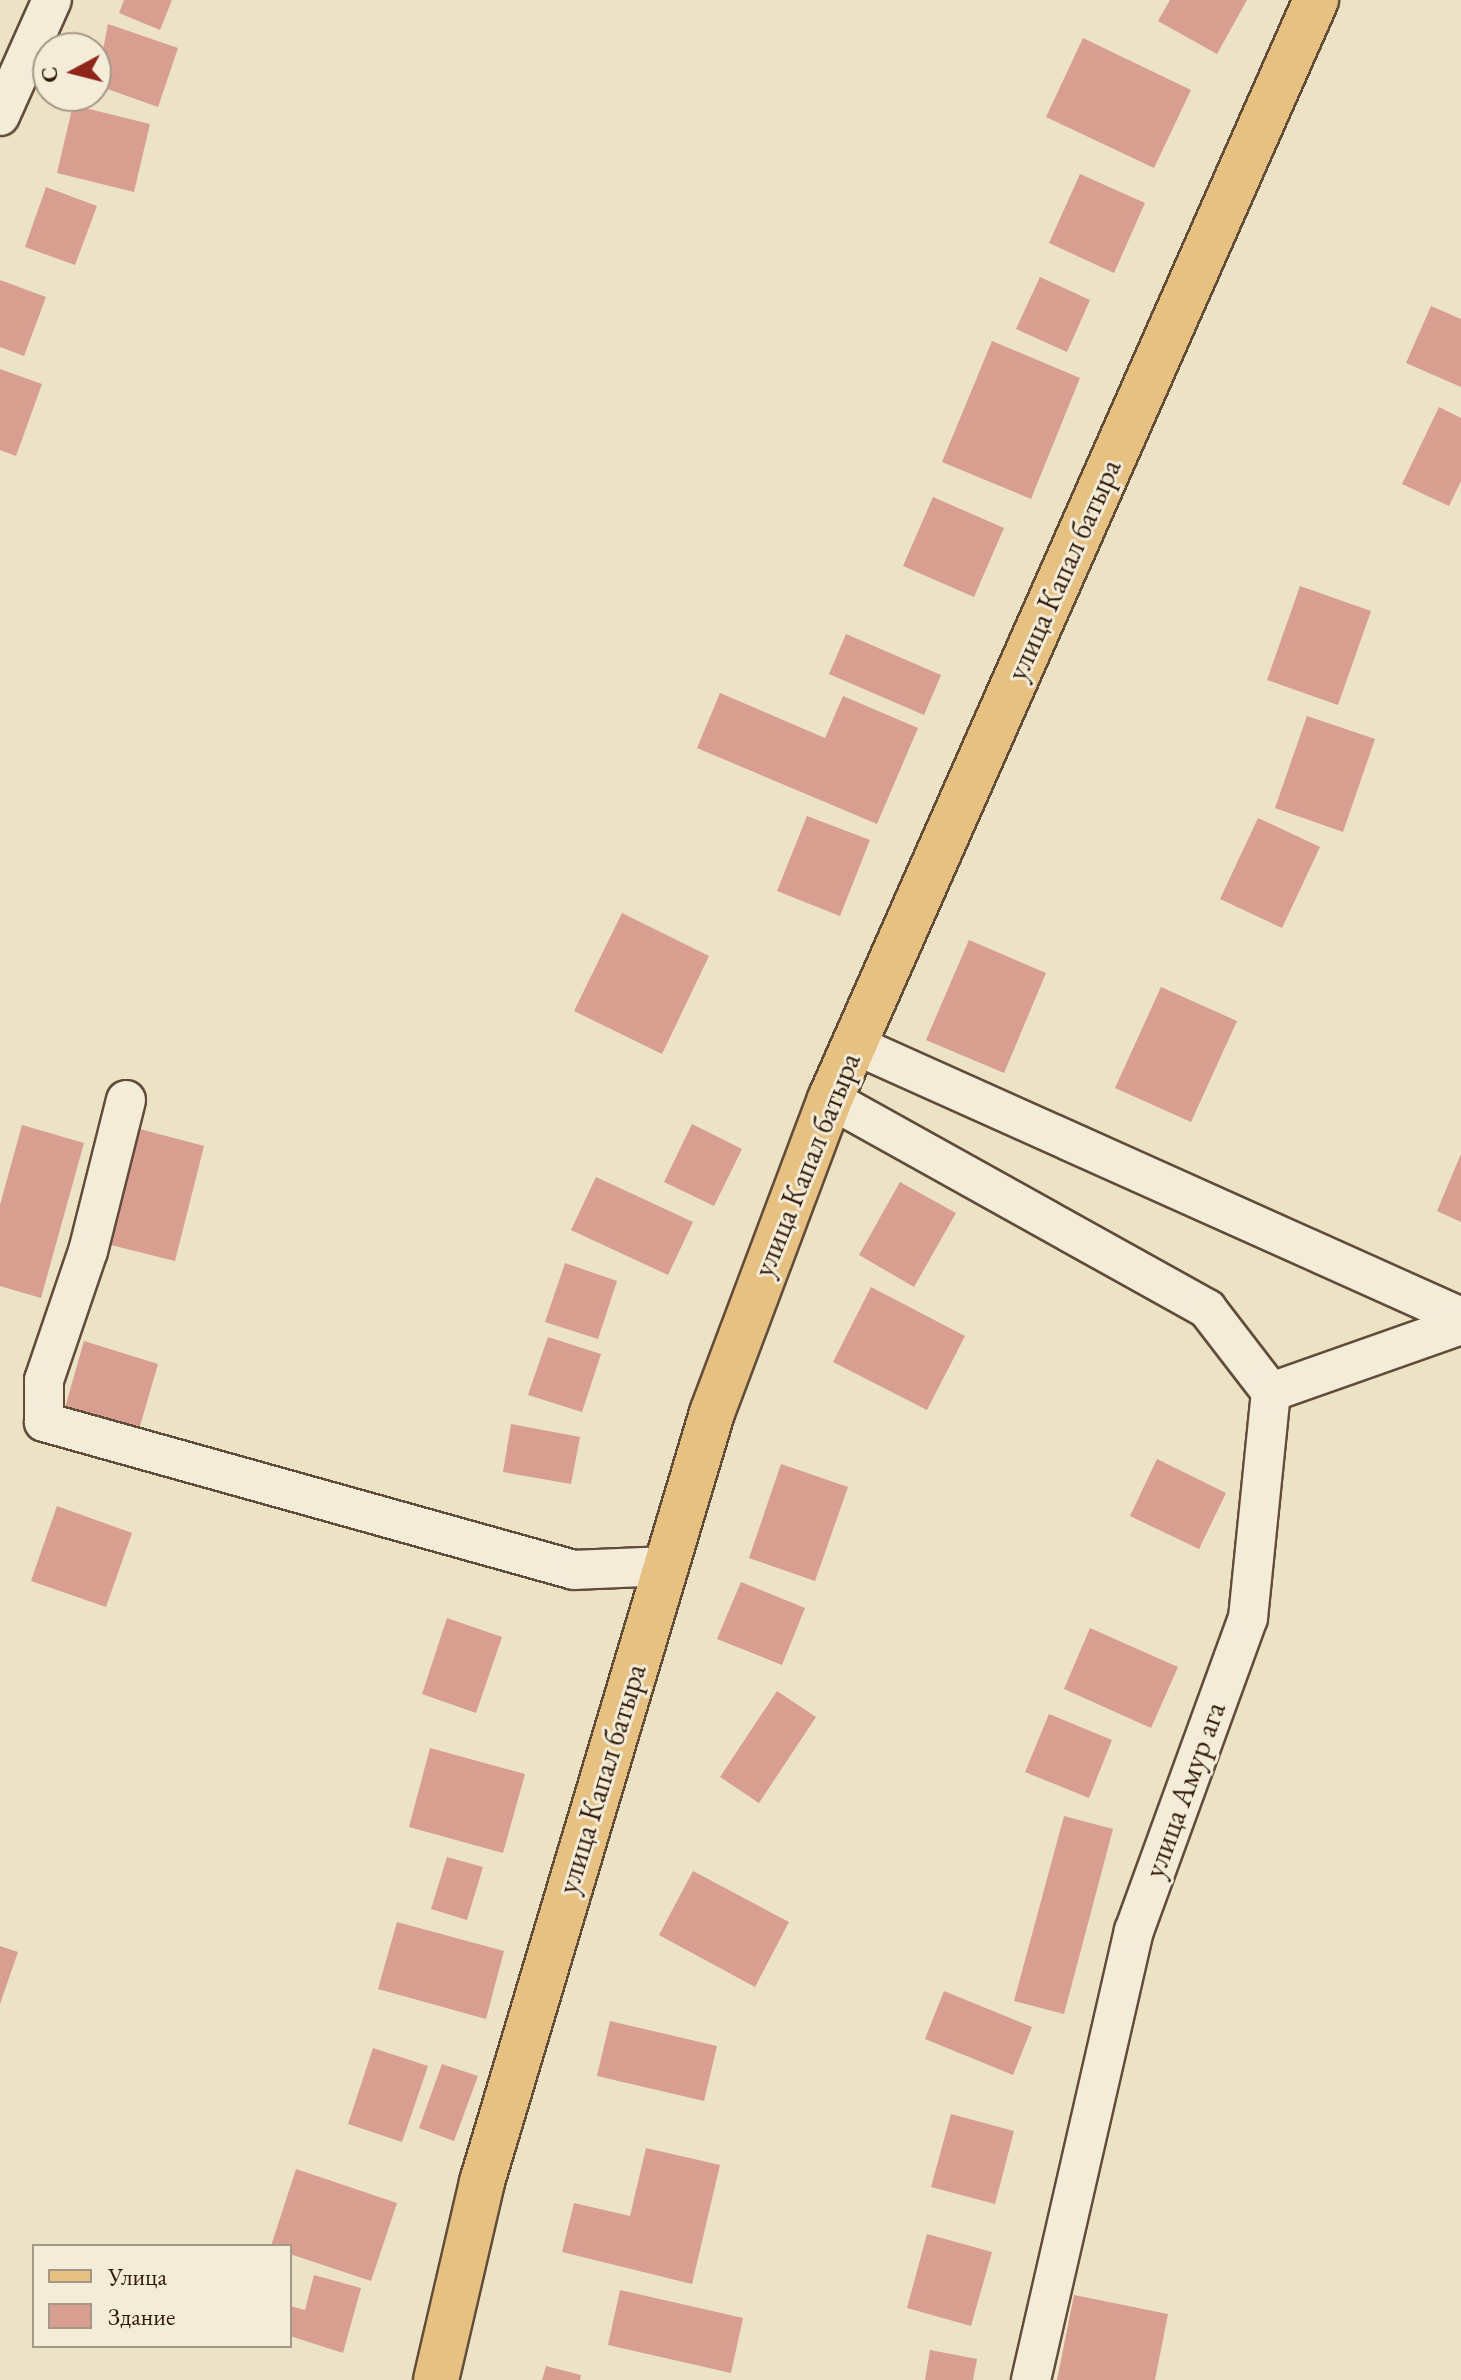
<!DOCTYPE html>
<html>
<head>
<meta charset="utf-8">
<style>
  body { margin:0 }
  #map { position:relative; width:1461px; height:2380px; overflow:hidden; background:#ece2c5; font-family:"EB Garamond",serif }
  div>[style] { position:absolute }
  .building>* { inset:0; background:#d89f91 }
  .roads { filter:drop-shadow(2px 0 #614c39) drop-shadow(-2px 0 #614c39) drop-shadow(0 2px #614c39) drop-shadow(0 -2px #614c39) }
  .minor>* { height:38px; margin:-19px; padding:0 19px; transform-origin:19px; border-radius:19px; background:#f3ecd9 }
  .major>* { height:44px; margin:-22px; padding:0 22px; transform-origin:22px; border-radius:22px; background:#e6c182 }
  span { translate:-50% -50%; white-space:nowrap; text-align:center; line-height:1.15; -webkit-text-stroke:6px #f3ecd9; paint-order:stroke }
  .street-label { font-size:30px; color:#331a0a }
  .legend { position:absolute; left:32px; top:2244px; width:260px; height:104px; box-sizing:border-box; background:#f3ecd9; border:2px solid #a69886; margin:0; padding:10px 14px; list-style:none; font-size:24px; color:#331a0a }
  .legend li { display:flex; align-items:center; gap:16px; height:40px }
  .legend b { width:40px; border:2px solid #a69886 }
  .north { position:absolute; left:32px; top:32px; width:80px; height:80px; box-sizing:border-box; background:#f3ecd9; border:2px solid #a69886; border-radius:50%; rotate:263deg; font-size:22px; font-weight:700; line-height:32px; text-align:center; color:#331a0a }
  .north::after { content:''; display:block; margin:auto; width:28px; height:36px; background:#8f2418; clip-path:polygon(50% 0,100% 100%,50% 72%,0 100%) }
</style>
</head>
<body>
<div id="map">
  <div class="building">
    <i style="clip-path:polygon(124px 0,172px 0,160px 30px,119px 13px)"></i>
    <i style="clip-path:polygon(1170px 0,1247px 0,1217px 54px,1158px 21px)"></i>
    <i style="clip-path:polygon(108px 24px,178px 48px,158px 107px,96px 85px)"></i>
    <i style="clip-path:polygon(1083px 38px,1191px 90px,1154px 168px,1046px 117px)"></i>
    <i style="clip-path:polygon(73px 105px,150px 124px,134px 192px,57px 173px)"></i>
    <i style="clip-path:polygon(1080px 174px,1145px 203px,1114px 273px,1049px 243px)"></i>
    <i style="clip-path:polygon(46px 187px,97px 206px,75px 265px,25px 247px)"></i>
    <i style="clip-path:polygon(1040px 277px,1090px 300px,1067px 352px,1016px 329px)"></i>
    <i style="clip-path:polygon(0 280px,46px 297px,24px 356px,0 347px)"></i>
    <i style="clip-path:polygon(1431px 306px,1461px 319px,1461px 387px,1406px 363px)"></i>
    <i style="clip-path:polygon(992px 341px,1080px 378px,1031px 499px,942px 462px)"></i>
    <i style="clip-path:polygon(0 369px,42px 384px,16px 456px,0 450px)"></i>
    <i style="clip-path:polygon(1439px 407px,1461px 418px,1461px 481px,1449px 506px,1402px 484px)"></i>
    <i style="clip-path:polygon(933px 497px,1004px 528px,974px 597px,903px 566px)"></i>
    <i style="clip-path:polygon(1300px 586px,1371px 611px,1338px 705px,1267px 680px)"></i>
    <i style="clip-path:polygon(846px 634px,941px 675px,924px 715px,829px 674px)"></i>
    <i style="clip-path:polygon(720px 693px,825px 738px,843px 696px,918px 728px,877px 824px,697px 748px)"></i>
    <i style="clip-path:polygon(1307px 716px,1375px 739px,1343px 832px,1275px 808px)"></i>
    <i style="clip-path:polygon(807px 816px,870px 840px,840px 916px,777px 891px)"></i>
    <i style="clip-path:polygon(1258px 818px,1320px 847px,1282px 928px,1220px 899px)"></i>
    <i style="clip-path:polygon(622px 913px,709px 956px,662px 1054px,574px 1011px)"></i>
    <i style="clip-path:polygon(969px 940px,1046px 973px,1004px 1073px,926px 1040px)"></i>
    <i style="clip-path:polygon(1161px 987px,1237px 1021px,1191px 1122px,1115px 1088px)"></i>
    <i style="clip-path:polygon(692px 1124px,742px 1149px,714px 1206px,664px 1182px)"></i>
    <i style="clip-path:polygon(22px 1125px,84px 1143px,41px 1298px,0 1286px,0 1205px)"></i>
    <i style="clip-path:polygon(140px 1129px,204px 1146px,175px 1261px,111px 1245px)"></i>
    <i style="clip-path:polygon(1461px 1154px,1461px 1222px,1437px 1211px)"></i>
    <i style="clip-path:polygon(596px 1177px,693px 1222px,668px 1275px,571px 1230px)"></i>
    <i style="clip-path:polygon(900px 1182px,956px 1213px,914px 1287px,859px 1255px)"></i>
    <i style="clip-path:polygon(565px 1263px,617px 1281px,598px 1339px,545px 1322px)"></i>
    <i style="clip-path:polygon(871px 1287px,965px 1336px,927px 1410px,833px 1362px)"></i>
    <i style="clip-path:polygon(548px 1337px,601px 1354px,582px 1412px,528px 1395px)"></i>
    <i style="clip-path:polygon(84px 1341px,158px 1364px,138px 1433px,64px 1411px)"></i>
    <i style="clip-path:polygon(511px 1424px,580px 1437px,571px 1484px,503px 1472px)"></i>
    <i style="clip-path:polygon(1157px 1459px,1226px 1493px,1199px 1549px,1130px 1516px)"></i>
    <i style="clip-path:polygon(781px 1464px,848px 1487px,815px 1581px,749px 1558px)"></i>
    <i style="clip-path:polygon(57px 1506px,132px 1533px,106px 1607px,31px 1581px)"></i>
    <i style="clip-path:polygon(741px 1582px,805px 1608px,782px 1665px,717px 1639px)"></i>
    <i style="clip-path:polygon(447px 1618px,502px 1637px,476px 1713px,422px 1694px)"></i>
    <i style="clip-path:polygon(1090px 1628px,1178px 1667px,1151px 1728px,1064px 1689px)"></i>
    <i style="clip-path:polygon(777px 1691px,816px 1717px,759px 1803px,720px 1777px)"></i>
    <i style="clip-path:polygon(1049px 1714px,1112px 1740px,1089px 1798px,1025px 1772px)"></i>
    <i style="clip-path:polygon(430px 1748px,525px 1774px,503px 1853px,409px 1827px)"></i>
    <i style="clip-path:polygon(1064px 1816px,1113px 1829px,1064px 2014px,1014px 2001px)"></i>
    <i style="clip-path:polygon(447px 1857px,483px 1867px,467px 1920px,431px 1909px)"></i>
    <i style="clip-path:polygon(693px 1871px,789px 1922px,755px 1987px,659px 1935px)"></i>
    <i style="clip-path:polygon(397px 1922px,504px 1951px,486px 2019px,378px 1989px)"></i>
    <i style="clip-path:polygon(0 1946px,18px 1952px,0 2004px)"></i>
    <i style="clip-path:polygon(944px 1991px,1032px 2027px,1013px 2075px,925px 2039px)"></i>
    <i style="clip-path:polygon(610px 2021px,717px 2046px,704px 2101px,597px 2076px)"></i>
    <i style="clip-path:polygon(373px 2048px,428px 2066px,402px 2142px,348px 2124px)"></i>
    <i style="clip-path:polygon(442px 2064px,478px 2076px,454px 2141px,419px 2128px)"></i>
    <i style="clip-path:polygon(951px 2114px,1014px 2131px,995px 2204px,931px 2187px)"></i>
    <i style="clip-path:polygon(646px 2148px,720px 2165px,692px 2284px,562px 2252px,574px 2203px,630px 2216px)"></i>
    <i style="clip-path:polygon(296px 2169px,397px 2203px,371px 2281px,290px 2254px,290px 2246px,271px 2246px)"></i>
    <i style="clip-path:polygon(927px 2234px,992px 2252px,971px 2326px,907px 2308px)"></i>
    <i style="clip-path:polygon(314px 2275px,361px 2288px,343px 2353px,290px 2336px,290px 2306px,305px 2310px)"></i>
    <i style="clip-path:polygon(620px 2290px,743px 2318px,731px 2373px,608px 2345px)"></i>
    <i style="clip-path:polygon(1074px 2295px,1168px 2314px,1155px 2380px,1057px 2380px)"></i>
    <i style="clip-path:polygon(930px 2350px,977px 2359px,973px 2380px,925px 2380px)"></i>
    <i style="clip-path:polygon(546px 2366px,581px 2375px,580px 2380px,542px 2380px)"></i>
  </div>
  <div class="roads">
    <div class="minor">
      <i style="left:0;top:116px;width:127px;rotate:-65.9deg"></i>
      <i style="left:855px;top:1045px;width:664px;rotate:24.17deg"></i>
      <i style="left:830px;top:1099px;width:432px;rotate:29.1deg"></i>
      <i style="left:1207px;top:1309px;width:105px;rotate:52.4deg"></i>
      <i style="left:126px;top:1100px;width:156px;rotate:104.1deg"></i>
      <i style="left:88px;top:1251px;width:136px;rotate:108.8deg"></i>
      <i style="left:44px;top:1380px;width:42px;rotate:90deg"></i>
      <i style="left:44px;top:1422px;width:550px;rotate:15.6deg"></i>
      <i style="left:574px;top:1570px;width:92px;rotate:-2.5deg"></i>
      <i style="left:1031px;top:2380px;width:461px;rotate:-77.1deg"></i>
      <i style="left:1134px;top:1931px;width:333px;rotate:-70deg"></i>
      <i style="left:1248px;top:1618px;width:227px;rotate:-84.2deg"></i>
      <i style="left:1271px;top:1392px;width:201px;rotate:-19.4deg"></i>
    </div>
    <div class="major">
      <i style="left:436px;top:2380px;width:203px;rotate:-76.9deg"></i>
      <i style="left:482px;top:2182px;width:803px;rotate:-73.35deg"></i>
      <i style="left:712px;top:1413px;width:335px;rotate:-69.4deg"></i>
      <i style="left:830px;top:1099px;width:1202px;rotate:-66.14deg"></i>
    </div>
  </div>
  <div class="street-label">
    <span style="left:1064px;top:570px;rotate:-66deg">улица Капал батыра</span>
    <span style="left:807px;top:1165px;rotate:-68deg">улица Капал батыра</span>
    <span style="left:602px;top:1779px;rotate:-73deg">улица Капал батыра</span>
    <span style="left:1185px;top:1790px;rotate:-70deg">улица Амур ага</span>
  </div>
  <ul class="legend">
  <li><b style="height:10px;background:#e6c182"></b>Улица</li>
  <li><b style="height:22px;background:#d89f91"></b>Здание</li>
  </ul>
  <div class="north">С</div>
</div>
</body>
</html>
